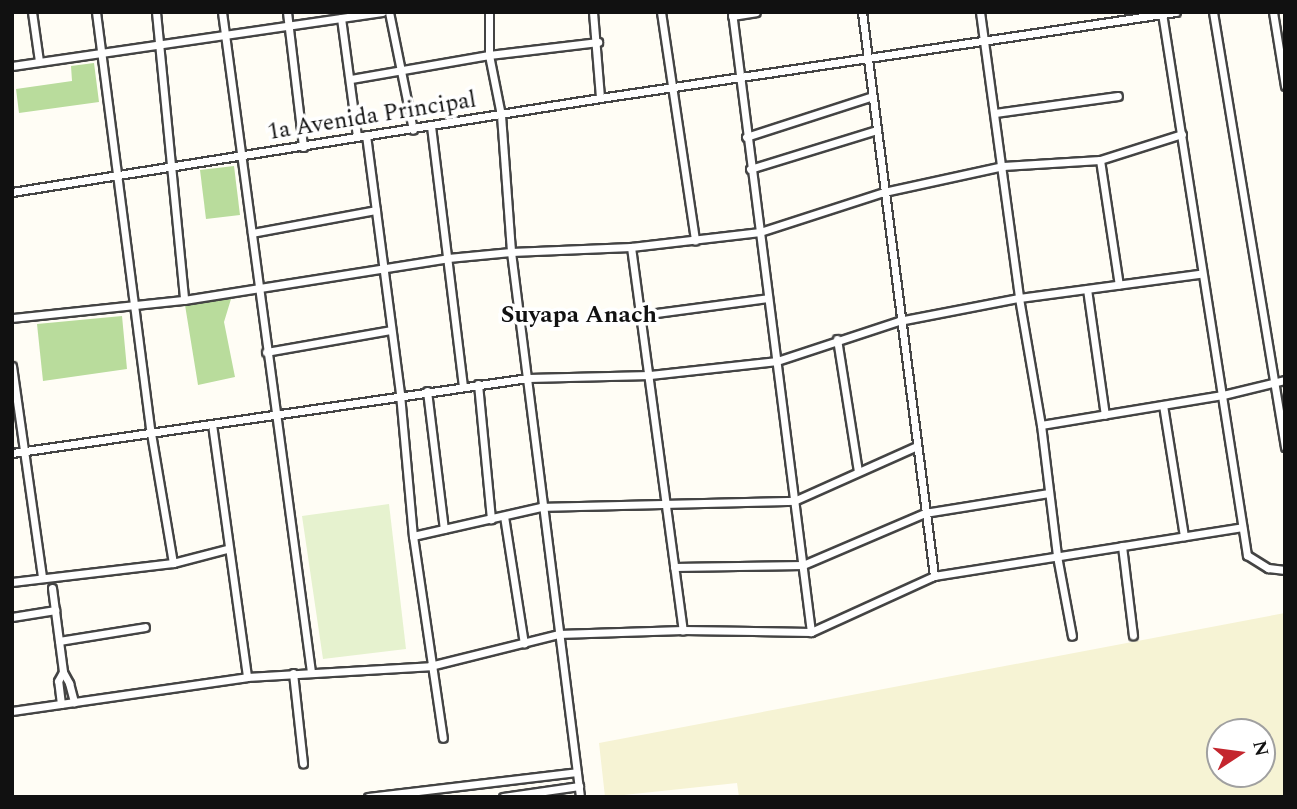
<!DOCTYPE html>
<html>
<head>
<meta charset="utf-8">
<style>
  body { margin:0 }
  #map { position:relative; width:1297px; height:809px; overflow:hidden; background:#fffdf5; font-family:Spectral,serif }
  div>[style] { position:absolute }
  .farmland>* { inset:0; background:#f6f3d4 }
  .forest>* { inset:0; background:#b9dc9c }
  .pitch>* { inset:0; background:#e6f2cf }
  .roads { filter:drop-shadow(2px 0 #444) drop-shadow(-2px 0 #444) drop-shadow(0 2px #444) drop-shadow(0 -2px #444) }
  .street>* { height:7px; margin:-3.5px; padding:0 3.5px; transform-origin:3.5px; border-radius:3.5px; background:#fff }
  span { translate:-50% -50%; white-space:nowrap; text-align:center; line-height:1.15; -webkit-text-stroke:7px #fff; paint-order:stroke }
  .street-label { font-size:23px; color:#111 }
  .neighbourhood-label { font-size:24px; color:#111; font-weight:700 }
  .frame { position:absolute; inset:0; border:14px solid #111; pointer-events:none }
  .north { position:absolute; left:1206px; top:718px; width:70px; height:70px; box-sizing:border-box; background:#fff; border:2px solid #a0a0a0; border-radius:50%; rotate:77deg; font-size:19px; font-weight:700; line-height:28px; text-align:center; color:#111 }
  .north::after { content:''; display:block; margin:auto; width:24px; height:32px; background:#c4262e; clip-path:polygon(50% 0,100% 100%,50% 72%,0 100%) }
</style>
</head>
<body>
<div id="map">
  <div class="farmland">
    <i style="clip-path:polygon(evenodd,1285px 613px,1285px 797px,739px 797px,737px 783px,605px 797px,599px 743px,1285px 613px,1220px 732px,1262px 732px,1262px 774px,1220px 774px,1220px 732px)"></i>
  </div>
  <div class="forest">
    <i style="clip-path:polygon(94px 63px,99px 102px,19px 113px,16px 89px,72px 81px,71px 66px)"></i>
    <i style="clip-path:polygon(234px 166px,240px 215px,206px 219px,200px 170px)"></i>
    <i style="clip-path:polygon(231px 299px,224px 322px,235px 377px,198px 385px,185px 305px)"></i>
    <i style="clip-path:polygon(122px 316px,127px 369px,43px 381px,37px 324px)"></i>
  </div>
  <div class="pitch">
    <i style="clip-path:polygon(389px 504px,406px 649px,323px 659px,302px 516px)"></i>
  </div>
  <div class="roads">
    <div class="street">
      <i style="left:32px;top:12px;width:49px;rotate:81.9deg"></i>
      <i style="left:96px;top:12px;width:425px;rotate:82.6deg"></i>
      <i style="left:151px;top:433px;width:132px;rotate:80.4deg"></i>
      <i style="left:156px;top:12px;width:289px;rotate:84.4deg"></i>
      <i style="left:222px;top:12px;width:666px;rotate:82.32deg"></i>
      <i style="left:287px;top:12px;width:136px;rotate:83.2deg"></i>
      <i style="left:389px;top:12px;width:120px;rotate:78.5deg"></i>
      <i style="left:489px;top:12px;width:43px;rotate:90deg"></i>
      <i style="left:489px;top:55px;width:61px;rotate:78.7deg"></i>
      <i style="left:501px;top:115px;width:137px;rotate:85.8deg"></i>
      <i style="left:511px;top:252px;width:549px;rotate:82.78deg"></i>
      <i style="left:593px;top:12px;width:86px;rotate:85.3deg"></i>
      <i style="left:661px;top:12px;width:231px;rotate:81.5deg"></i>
      <i style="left:732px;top:12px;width:625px;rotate:82.74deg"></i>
      <i style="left:862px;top:12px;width:569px;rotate:82.72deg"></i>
      <i style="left:980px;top:12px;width:289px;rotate:82.2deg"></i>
      <i style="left:1019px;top:298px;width:129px;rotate:80.2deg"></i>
      <i style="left:1041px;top:425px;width:132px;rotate:83deg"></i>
      <i style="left:1057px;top:556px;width:81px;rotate:79.4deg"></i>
      <i style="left:1213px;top:12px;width:441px;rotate:80.6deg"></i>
      <i style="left:1273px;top:12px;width:75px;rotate:80.8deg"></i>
      <i style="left:1162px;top:13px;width:549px;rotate:81.09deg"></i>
      <i style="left:1247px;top:555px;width:25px;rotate:32deg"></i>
      <i style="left:1268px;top:568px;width:17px;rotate:7deg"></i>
      <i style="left:732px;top:16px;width:24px;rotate:-9deg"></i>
      <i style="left:341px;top:18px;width:120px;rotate:82.3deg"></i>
      <i style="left:12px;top:66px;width:374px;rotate:-8.3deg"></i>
      <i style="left:351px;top:79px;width:140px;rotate:-9.9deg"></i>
      <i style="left:489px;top:55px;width:110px;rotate:-6.8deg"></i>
      <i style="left:995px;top:113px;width:124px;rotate:-7.9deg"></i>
      <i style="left:431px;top:126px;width:262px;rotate:83deg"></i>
      <i style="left:366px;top:135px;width:261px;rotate:82.5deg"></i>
      <i style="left:400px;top:394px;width:143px;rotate:84.8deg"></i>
      <i style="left:413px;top:536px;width:204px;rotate:81.6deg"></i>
      <i style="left:746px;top:137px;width:133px;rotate:-17.9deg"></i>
      <i style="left:1100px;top:160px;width:126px;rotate:81.4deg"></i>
      <i style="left:750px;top:169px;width:133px;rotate:-17.1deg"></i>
      <i style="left:12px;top:192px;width:595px;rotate:-9.08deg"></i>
      <i style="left:600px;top:98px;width:582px;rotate:-8.49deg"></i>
      <i style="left:252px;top:233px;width:126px;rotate:-10.5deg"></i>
      <i style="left:631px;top:247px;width:387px;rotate:82.3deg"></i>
      <i style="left:1087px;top:289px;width:127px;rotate:81.9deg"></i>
      <i style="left:641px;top:315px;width:128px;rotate:-7.6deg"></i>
      <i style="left:12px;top:318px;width:173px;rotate:-6deg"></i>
      <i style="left:184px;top:300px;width:267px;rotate:-9deg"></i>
      <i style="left:448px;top:258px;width:63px;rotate:-5.4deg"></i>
      <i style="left:511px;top:252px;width:120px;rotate:-2.4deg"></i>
      <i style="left:631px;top:247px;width:130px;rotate:-6.6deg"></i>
      <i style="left:760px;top:232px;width:130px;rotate:-17.9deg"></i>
      <i style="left:884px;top:192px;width:122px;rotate:-12.3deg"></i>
      <i style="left:1003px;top:166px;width:97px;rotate:-3.5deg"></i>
      <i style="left:1100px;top:160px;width:86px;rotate:-17.6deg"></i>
      <i style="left:837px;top:339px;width:134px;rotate:81deg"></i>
      <i style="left:266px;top:352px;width:127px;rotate:-10deg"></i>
      <i style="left:12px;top:366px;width:213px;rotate:81.9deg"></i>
      <i style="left:478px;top:384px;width:136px;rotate:84.5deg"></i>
      <i style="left:427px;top:391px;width:139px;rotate:83deg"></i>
      <i style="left:1163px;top:405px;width:133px;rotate:80.9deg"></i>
      <i style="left:212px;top:424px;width:255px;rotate:82.1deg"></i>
      <i style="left:1041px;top:425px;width:184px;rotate:-9.4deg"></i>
      <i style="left:1223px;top:395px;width:64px;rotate:-13.6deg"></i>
      <i style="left:12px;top:453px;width:521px;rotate:-8.27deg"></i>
      <i style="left:528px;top:378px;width:122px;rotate:-1.4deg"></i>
      <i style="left:650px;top:375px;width:128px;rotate:-6.3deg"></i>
      <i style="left:777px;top:361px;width:128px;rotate:-18.2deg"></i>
      <i style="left:899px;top:321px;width:122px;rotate:-10.9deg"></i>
      <i style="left:1019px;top:298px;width:183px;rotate:-7.6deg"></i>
      <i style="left:504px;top:516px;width:129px;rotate:81.1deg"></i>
      <i style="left:413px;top:536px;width:131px;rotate:-12.8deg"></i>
      <i style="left:541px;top:507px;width:253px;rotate:-1.4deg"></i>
      <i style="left:794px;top:501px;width:133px;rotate:-24.1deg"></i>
      <i style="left:1122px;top:546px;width:90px;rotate:83deg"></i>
      <i style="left:674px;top:567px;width:129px;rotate:-0.9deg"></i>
      <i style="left:803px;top:565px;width:133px;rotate:-23.1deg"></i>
      <i style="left:925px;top:513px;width:125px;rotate:-9.2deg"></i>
      <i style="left:12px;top:582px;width:162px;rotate:-6.7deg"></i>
      <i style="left:173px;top:563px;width:56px;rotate:-14.5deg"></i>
      <i style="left:52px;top:588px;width:85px;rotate:82.5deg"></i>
      <i style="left:63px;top:672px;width:13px;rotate:61deg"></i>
      <i style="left:69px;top:683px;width:20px;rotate:75deg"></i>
      <i style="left:12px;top:617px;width:44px;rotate:-9.2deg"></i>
      <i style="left:59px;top:641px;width:87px;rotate:-9.2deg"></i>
      <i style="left:293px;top:673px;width:91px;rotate:83.7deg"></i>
      <i style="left:61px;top:704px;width:23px;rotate:-97deg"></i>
      <i style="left:58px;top:681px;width:10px;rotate:-61deg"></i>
      <i style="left:12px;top:711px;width:237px;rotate:-8.2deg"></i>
      <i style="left:247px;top:677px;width:183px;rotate:-3.4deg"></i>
      <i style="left:430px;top:666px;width:132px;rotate:-14deg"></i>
      <i style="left:558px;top:634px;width:125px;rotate:-1.8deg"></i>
      <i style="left:683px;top:630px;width:128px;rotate:0.9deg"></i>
      <i style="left:811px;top:632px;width:135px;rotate:-24.5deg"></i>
      <i style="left:934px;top:576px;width:312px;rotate:-9deg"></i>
      <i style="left:368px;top:797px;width:210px;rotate:-6.8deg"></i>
      <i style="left:503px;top:797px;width:77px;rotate:-8.2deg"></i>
    </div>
  </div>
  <div class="street-label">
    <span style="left:372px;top:117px;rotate:-9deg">1a Avenida Principal</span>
  </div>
  <div class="neighbourhood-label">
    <span style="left:579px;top:316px">Suyapa Anach</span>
  </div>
  <div class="frame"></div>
  <div class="north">N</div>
</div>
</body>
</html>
